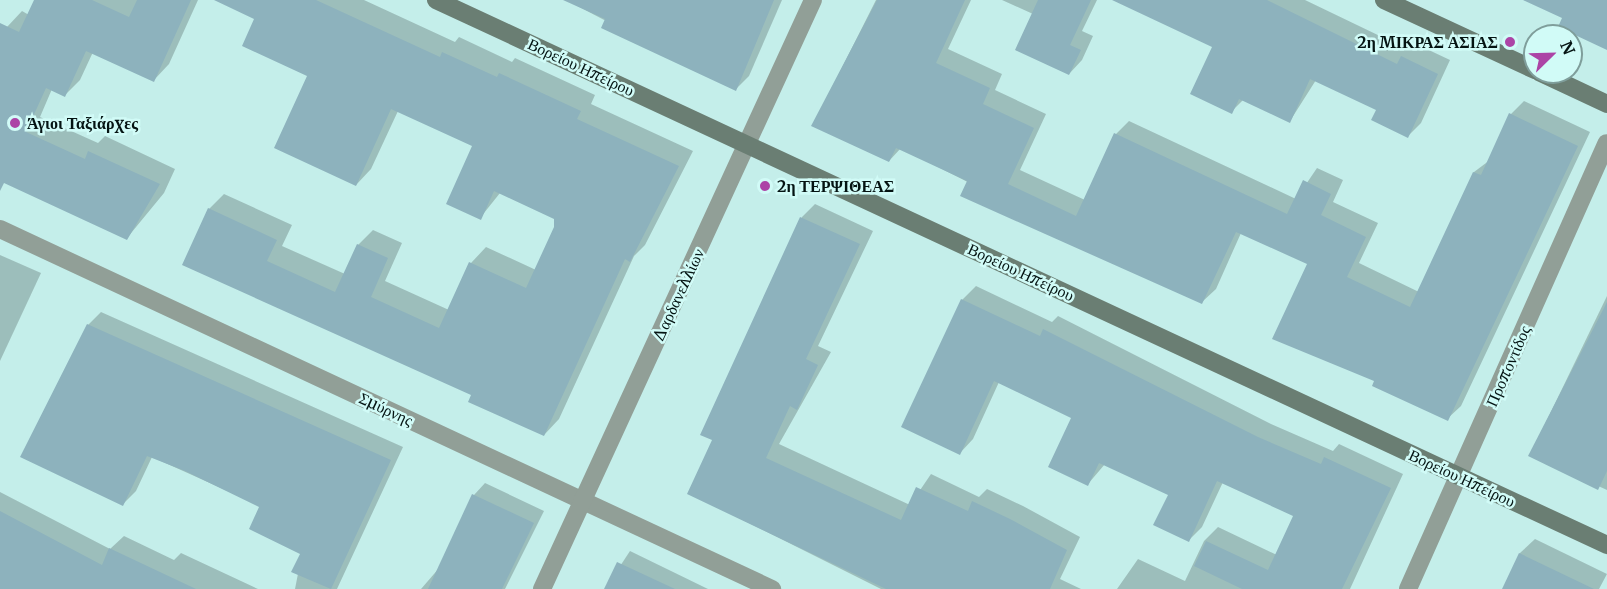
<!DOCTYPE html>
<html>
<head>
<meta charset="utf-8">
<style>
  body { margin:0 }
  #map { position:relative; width:1607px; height:589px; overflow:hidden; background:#c4eeea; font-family:Merriweather,serif }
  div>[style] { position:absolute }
  .shadow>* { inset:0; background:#0003 }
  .building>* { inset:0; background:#8db2bd }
  .street>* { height:18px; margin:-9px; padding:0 9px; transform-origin:9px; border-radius:9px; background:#919f97 }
  .secondary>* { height:18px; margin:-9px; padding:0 9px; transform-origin:9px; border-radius:9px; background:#6a7e73 }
  .dots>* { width:16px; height:16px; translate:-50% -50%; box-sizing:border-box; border:3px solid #d1fbf7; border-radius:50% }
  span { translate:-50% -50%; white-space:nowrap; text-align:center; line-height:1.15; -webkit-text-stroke:5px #d1fbf7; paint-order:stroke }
  .poi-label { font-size:16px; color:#041312; font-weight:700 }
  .right { translate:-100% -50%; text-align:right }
  .left { translate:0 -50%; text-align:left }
  .street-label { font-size:16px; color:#041312 }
  .north { position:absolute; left:1523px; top:24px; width:60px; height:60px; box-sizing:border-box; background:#d1fbf7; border:2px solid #7f9e9b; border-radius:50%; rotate:67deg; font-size:16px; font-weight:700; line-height:24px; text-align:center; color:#041312 }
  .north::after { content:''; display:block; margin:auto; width:21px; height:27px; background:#ac44a6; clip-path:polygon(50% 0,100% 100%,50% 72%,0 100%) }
</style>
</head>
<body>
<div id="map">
  <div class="shadow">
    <i style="clip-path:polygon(36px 0,198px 0,169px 64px,154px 80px,93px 52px,80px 80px,65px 95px,52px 89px,40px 117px,98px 143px,105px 136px,175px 169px,164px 193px,127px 238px,0 180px,0 41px,7px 27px,22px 11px,29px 15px)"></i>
    <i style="clip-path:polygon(218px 0,364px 0,455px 42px,459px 37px,512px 62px,515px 58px,595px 95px,591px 104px,693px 151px,645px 245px,634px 256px,559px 419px,544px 435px,473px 394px,184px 264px,209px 209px,224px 194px,292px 225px,282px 246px,345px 274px,358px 245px,373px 230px,402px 243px,385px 281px,449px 310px,471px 263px,486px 247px,536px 270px,555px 227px,555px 218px,500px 193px,480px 218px,474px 146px,398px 111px,371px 169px,356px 185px,309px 75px,256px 18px)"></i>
    <i style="clip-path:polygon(566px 0,782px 0,749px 76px,736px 89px)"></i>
    <i style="clip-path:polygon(876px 0,971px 0,948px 49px,1002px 74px,995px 90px,1046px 114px,1020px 170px,1085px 200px,1116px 134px,1129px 121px,1296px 199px,1317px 168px,1343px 180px,1333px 202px,1378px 223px,1359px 263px,1419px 292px,1474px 172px,1490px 160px,1511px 114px,1524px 101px,1590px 132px,1461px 406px,1447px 419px,1376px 381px,1309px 264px,1241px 233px,1216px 289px,1202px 302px,901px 148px,889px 161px,813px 125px)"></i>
    <i style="clip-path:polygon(1002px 0,1097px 0,1082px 31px,1093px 36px,1082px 60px,1069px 74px,1033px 14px)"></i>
    <i style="clip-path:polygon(1114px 0,1305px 0,1409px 50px,1416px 44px,1450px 60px,1421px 123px,1408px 136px,1378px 109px,1316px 80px,1290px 121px,1244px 99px,1231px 112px,1214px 46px)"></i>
    <i style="clip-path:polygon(815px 204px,873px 231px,818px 346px,831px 352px,779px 444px,910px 505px,931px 474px,979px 497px,987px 489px,1023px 506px,1080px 537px,1060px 579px,1081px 589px,881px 589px,689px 493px,714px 440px,702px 434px,802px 217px)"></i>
    <i style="clip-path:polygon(0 255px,41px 273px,0 361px)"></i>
    <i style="clip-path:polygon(976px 286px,1052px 322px,1058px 316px,1271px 424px,1333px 451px,1339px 444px,1403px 474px,1350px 589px,1117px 589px,1138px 559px,1185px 581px,1204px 541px,1218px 527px,1277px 555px,1295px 516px,1223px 482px,1202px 527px,1189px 540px,1170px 494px,1105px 464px,1088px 484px,1073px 417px,999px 382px,973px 439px,960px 453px,962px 300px)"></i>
    <i style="clip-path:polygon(1607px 296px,1607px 490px,1530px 455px)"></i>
    <i style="clip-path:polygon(101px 312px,403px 447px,337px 589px,295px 589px,302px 553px,261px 506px,152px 457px,136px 491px,123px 504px,88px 325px)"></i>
    <i style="clip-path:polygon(485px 483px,544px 511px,505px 589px,421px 589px,440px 567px,474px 495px)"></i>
    <i style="clip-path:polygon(0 492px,110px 549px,124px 536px,174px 560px,181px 553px,258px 589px,0 589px)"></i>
    <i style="clip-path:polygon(1535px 539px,1607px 574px,1599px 589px,1503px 589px,1520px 553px)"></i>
    <i style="clip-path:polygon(630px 551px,708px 589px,605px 589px)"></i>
  </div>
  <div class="building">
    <i style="clip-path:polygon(34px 0,92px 0,129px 17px,137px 0,191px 0,154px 82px,86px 51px,65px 97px,46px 88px,26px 132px,85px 159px,88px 151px,160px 184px,127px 240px,4px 183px,0 191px,0 23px,19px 32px)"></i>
    <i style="clip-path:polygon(214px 0,316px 0,440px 57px,442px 52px,497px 77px,499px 73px,581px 111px,577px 119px,679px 166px,630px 262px,625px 259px,544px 436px,468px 402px,471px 395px,182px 265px,208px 208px,277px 240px,267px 261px,335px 292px,357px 244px,388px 258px,371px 297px,439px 328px,469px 262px,526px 288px,554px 227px,554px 219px,494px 191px,481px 220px,446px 204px,472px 146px,391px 109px,356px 186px,274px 148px,307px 76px,242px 46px,254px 19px)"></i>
    <i style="clip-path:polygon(563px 0,774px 0,736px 91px,601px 28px,605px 19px)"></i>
    <i style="clip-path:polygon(877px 0,965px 0,936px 63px,990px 88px,983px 104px,1034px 128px,1008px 184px,1076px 216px,1114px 133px,1287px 214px,1303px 180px,1331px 194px,1321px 215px,1366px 237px,1347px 277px,1410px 307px,1473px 172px,1481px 175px,1509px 113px,1578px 146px,1448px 421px,1372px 386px,1374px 381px,1272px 339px,1307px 264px,1236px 232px,1202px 304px,960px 196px,967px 181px,896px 148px,889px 162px,811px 126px)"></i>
    <i style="clip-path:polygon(1038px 0,1091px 0,1070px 45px,1081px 50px,1069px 75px,1015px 50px)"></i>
    <i style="clip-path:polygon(1112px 0,1267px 0,1397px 64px,1401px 56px,1438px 74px,1408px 138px,1371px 120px,1376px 110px,1310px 79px,1290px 123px,1239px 99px,1232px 114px,1190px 94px,1212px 47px)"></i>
    <i style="clip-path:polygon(1523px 0,1607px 0,1607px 50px,1558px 27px,1562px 18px)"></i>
    <i style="clip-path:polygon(800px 217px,860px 244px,806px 359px,818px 365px,797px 410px,790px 406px,766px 458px,901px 520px,916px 487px,968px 511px,972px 501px,1010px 519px,1067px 550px,1050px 589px,886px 589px,687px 494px,712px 440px,700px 435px)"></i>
    <i style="clip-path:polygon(961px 299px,1040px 336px,1043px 329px,1258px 437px,1321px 464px,1324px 457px,1391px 488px,1342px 589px,1242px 589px,1194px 566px,1206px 541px,1268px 570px,1293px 516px,1217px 481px,1189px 542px,1153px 525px,1168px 495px,1099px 463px,1088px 486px,1048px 467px,1071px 418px,994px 381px,960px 455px,901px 427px)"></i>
    <i style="clip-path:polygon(1607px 302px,1607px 471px,1598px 490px,1528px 456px)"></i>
    <i style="clip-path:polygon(87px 324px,391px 460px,331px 589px,291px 572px,300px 554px,249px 529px,259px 507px,185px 471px,147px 456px,123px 506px,20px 457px)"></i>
    <i style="clip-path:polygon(472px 494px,534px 523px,502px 589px,428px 589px)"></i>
    <i style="clip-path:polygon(0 511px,102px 565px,109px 548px,196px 589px,0 589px)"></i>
    <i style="clip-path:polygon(1519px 553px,1594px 589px,1502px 589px)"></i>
    <i style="clip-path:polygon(617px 562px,675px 589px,604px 589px)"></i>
  </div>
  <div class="street">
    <i style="left:0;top:229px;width:852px;rotate:25deg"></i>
    <i style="left:542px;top:589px;width:648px;rotate:-65.29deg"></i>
    <i style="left:1408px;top:589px;width:488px;rotate:-66deg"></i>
  </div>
  <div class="secondary">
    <i style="left:436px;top:0;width:1292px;rotate:24.96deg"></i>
    <i style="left:1384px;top:0;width:166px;rotate:24.9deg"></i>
    <i style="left:1539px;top:72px;width:75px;rotate:25.2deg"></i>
  </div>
  <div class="dots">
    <i style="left:1510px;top:42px;background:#ac44a6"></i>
    <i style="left:15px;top:123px;background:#ac44a6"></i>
    <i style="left:765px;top:186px;background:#ac44a6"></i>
  </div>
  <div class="poi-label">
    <span class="right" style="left:1498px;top:42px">2η ΜΙΚΡΑΣ ΑΣΙΑΣ</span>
    <span class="left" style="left:27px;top:123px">Άγιοι Ταξιάρχες</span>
    <span class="left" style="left:777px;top:186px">2η ΤΕΡΨΙΘΕΑΣ</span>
  </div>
  <div class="street-label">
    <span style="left:581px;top:67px;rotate:25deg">Βορείου Ηπείρου</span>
    <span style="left:1021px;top:272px;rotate:25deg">Βορείου Ηπείρου</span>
    <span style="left:678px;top:295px;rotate:-65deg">Δαρδανελλίων</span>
    <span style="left:1508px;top:366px;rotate:-66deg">Προποντίδος</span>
    <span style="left:386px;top:409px;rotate:25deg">Σμύρνης</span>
    <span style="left:1462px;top:478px;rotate:25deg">Βορείου Ηπείρου</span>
  </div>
  <div class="north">N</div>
</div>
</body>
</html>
